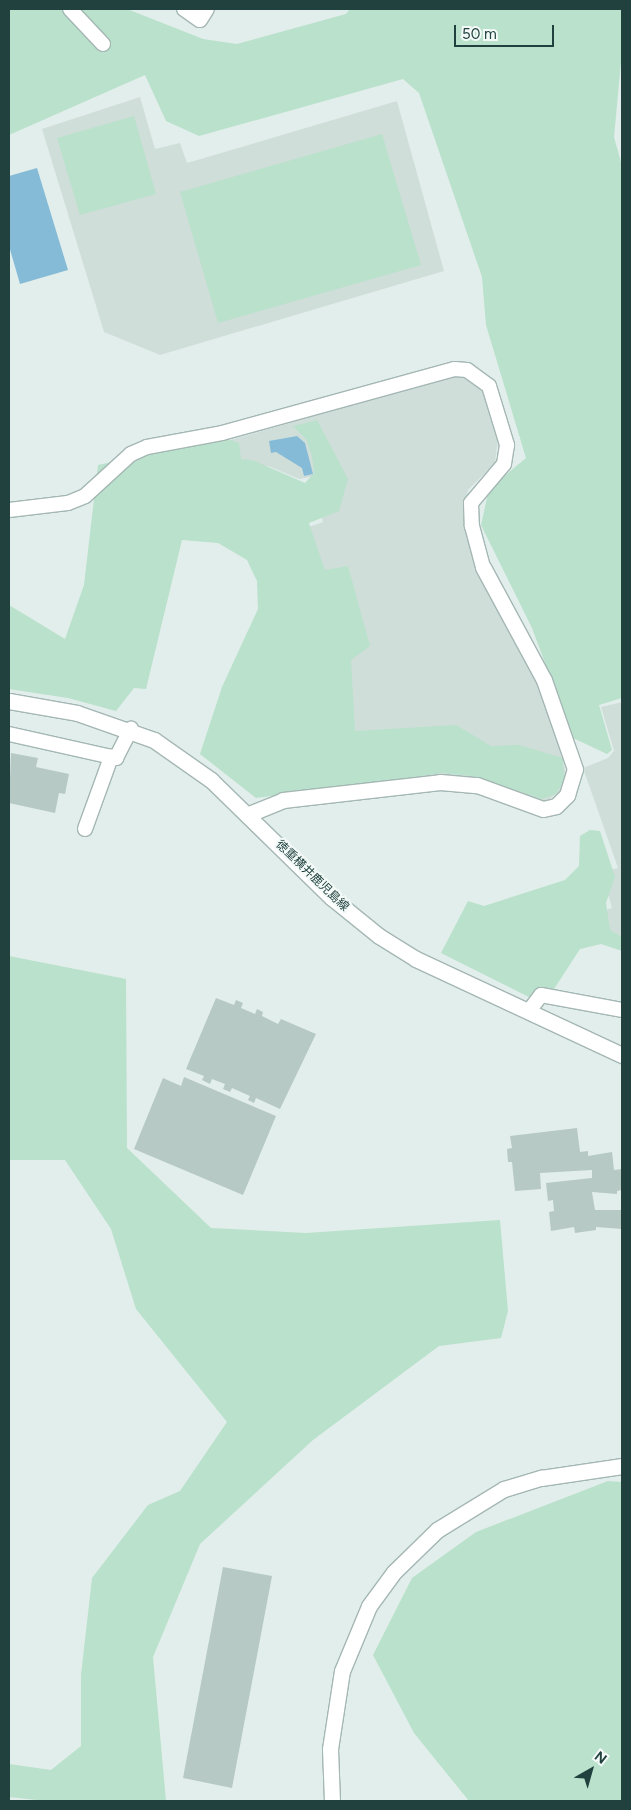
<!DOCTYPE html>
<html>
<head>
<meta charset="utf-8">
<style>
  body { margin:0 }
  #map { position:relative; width:631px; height:1810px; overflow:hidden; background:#e2eeeb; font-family:Figtree,"Noto Sans JP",sans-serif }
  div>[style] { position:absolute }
  .built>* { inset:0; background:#d0deda }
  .green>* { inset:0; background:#b9e1cb }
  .water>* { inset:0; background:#86bbd7 }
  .building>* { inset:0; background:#b7c9c4 }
  .roads { filter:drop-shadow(1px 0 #a4b7b4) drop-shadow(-1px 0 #a4b7b4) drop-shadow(0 1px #a4b7b4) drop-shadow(0 -1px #a4b7b4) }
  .street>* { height:14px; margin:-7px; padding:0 7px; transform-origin:7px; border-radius:7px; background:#fff }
  .secondary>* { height:15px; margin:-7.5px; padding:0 7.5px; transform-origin:7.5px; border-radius:7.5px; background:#fff }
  span { translate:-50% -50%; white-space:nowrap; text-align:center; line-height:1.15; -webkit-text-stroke:4px #f3faf8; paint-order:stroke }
  .street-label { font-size:12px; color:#20413e }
  .frame { position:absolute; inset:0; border:10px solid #20413e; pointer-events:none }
  .north { position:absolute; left:566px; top:1745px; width:50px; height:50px; -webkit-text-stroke:4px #f3faf8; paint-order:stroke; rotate:38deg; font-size:14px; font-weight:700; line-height:20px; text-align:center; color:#20413e }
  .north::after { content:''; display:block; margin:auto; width:18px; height:22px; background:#20413e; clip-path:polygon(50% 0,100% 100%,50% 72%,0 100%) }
  .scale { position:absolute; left:454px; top:25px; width:100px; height:22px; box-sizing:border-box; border:2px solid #20413e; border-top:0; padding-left:6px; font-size:15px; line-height:18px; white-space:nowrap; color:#20413e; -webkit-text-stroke:4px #f3faf8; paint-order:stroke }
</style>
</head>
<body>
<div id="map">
  <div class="built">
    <i style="clip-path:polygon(140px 97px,155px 149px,180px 143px,187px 163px,397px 101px,444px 271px,160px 355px,104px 332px,42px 129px)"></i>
    <i style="clip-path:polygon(457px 375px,481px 386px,498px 439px,495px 463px,468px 490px,463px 512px,482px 582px,537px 682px,559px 747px,567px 777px,564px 788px,547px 801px,535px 801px,498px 785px,358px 784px,348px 704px,303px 529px,323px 522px,318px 505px,317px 476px,299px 479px,268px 466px,253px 473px,232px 465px,227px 441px)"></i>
    <i style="clip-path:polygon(622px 702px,622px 937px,577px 940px,602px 911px,612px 908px,602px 872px,618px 868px,583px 768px,608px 758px,614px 751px,601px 707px)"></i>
  </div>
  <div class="green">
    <i style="clip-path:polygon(9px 9px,127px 9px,203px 39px,237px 44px,346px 14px,350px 9px,622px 9px,622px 51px,614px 137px,622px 166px,622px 698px,599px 705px,612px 750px,607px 754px,573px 738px,532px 628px,481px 525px,489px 489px,526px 458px,486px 325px,482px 277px,419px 93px,403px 79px,199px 136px,166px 121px,145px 75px,9px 135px)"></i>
    <i style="clip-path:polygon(134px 116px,156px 194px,80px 215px,57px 138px)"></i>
    <i style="clip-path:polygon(382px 134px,421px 265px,218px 323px,180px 192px)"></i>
    <i style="clip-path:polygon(317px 420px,348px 479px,339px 511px,309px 523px,325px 570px,348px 566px,370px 646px,351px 660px,355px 731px,456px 725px,491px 746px,519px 745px,563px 758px,564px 780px,556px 794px,542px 799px,471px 776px,443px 773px,256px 798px,200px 754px,222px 687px,258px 609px,257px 581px,247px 560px,218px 543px,182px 540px,146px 689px,134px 688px,116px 711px,68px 698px,9px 689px,9px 605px,65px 639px,84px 585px,98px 465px,225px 438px,239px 443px,241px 459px,252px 460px,305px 483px,314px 473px,312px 456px,306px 439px,293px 426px)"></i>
    <i style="clip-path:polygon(590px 830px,600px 831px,615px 877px,606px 903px,610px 930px,622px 937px,622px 951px,601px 944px,580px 949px,554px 989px,539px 988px,531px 998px,441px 953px,468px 901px,484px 906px,565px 880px,579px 866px,580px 836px)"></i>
    <i style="clip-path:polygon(9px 956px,126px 979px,127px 1148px,211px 1228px,306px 1233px,500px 1220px,508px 1311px,501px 1338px,439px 1346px,313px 1440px,200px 1544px,153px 1657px,166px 1801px,47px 1801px,9px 1797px,9px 1764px,51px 1770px,81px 1746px,81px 1675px,92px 1578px,148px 1505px,180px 1491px,227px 1422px,136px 1309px,111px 1229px,65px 1160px,9px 1160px)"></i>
    <i style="clip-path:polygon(608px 1481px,622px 1482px,622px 1801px,469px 1801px,414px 1733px,373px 1655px,412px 1578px,476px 1532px)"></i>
  </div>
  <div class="water">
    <i style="clip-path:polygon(37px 168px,68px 270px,20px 284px,9px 246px,9px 176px)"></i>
    <i style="clip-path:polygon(297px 436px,305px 443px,313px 474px,304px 476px,302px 468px,276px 452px,271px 453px,269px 441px)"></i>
  </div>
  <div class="building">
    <i style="clip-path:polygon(11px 753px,38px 758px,36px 767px,69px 774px,65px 794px,59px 793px,55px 813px,9px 803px)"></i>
    <i style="clip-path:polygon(216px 998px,234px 1005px,236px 1000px,243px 1003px,241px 1008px,255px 1014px,257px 1009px,263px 1012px,262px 1016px,278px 1024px,281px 1019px,316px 1034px,280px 1109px,256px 1098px,254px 1103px,248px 1100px,250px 1096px,232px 1088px,230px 1092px,223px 1089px,225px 1084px,212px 1079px,210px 1084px,202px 1080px,204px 1076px,186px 1069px)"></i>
    <i style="clip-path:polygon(184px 1077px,276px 1116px,243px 1195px,134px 1149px,163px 1078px,181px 1086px)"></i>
    <i style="clip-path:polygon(577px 1128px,580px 1152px,588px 1151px,588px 1156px,612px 1152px,614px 1170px,622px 1169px,622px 1190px,617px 1191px,617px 1194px,592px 1192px,595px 1210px,622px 1210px,622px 1229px,596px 1227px,596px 1230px,575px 1233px,574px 1227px,551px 1231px,549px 1212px,554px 1211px,553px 1200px,548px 1201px,546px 1183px,592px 1178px,592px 1170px,540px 1173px,541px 1189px,515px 1191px,512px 1162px,508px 1162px,507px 1149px,512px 1148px,510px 1136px)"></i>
    <i style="clip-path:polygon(223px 1567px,272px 1576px,232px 1788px,183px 1778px)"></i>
  </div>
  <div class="roads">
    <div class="street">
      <i style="left:70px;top:9px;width:48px;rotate:46.7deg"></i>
      <i style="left:184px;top:9px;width:19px;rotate:35deg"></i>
      <i style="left:200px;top:20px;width:13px;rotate:-58deg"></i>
      <i style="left:9px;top:510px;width:59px;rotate:-6.8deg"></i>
      <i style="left:68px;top:503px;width:18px;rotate:-22deg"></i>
      <i style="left:85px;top:496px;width:62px;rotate:-42.4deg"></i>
      <i style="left:131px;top:454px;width:17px;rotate:-24deg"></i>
      <i style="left:147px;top:447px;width:76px;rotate:-10.6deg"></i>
      <i style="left:222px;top:433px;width:241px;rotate:-15.4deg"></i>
      <i style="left:454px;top:369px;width:13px;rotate:4deg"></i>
      <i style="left:467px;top:370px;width:27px;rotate:36deg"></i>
      <i style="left:489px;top:386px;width:62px;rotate:73deg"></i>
      <i style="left:507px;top:445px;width:19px;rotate:99deg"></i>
      <i style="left:504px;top:464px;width:51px;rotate:130.2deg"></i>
      <i style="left:471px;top:503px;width:23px;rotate:88deg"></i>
      <i style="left:472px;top:526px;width:42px;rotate:75deg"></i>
      <i style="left:9px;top:734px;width:110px;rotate:12.6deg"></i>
      <i style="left:116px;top:758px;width:33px;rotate:-63deg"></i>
      <i style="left:85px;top:829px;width:77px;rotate:-70.1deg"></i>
      <i style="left:529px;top:1011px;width:20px;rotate:-53deg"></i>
      <i style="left:541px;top:995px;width:82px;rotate:10.5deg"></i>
    </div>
    <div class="secondary">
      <i style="left:9px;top:701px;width:69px;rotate:10deg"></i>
      <i style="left:77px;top:713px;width:82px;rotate:19.3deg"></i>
      <i style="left:154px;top:740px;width:70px;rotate:35.1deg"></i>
      <i style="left:211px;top:780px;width:169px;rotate:44.3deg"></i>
      <i style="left:332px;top:898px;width:60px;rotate:39deg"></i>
      <i style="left:379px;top:936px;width:44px;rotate:31.9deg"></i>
      <i style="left:416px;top:959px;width:227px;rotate:25deg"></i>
      <i style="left:249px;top:814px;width:37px;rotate:-22deg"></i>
      <i style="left:283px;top:800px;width:158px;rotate:-6.5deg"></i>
      <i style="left:440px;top:782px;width:37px;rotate:5deg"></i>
      <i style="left:477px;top:785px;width:70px;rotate:20deg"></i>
      <i style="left:543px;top:809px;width:13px;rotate:-13deg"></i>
      <i style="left:556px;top:806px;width:16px;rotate:-45deg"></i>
      <i style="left:567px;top:795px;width:27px;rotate:-73deg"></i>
      <i style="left:575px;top:769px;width:94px;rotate:-109.2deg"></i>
      <i style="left:544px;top:680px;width:128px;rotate:-118.4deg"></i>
      <i style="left:332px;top:1801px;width:52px;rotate:-92.2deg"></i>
      <i style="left:330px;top:1749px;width:79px;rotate:-81.3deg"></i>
      <i style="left:342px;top:1671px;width:70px;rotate:-67.4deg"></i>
      <i style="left:369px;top:1606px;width:42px;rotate:-53.7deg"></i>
      <i style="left:394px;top:1572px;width:60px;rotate:-44.3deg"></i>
      <i style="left:437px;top:1530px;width:79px;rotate:-31.5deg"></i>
      <i style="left:504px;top:1489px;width:39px;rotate:-17deg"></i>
      <i style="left:541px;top:1478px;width:82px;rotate:-8.4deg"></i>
    </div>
  </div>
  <div class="street-label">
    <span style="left:312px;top:876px;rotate:44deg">徳重横井鹿児島線</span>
  </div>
  <div class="frame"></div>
  <div class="north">N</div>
  <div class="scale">50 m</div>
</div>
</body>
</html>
